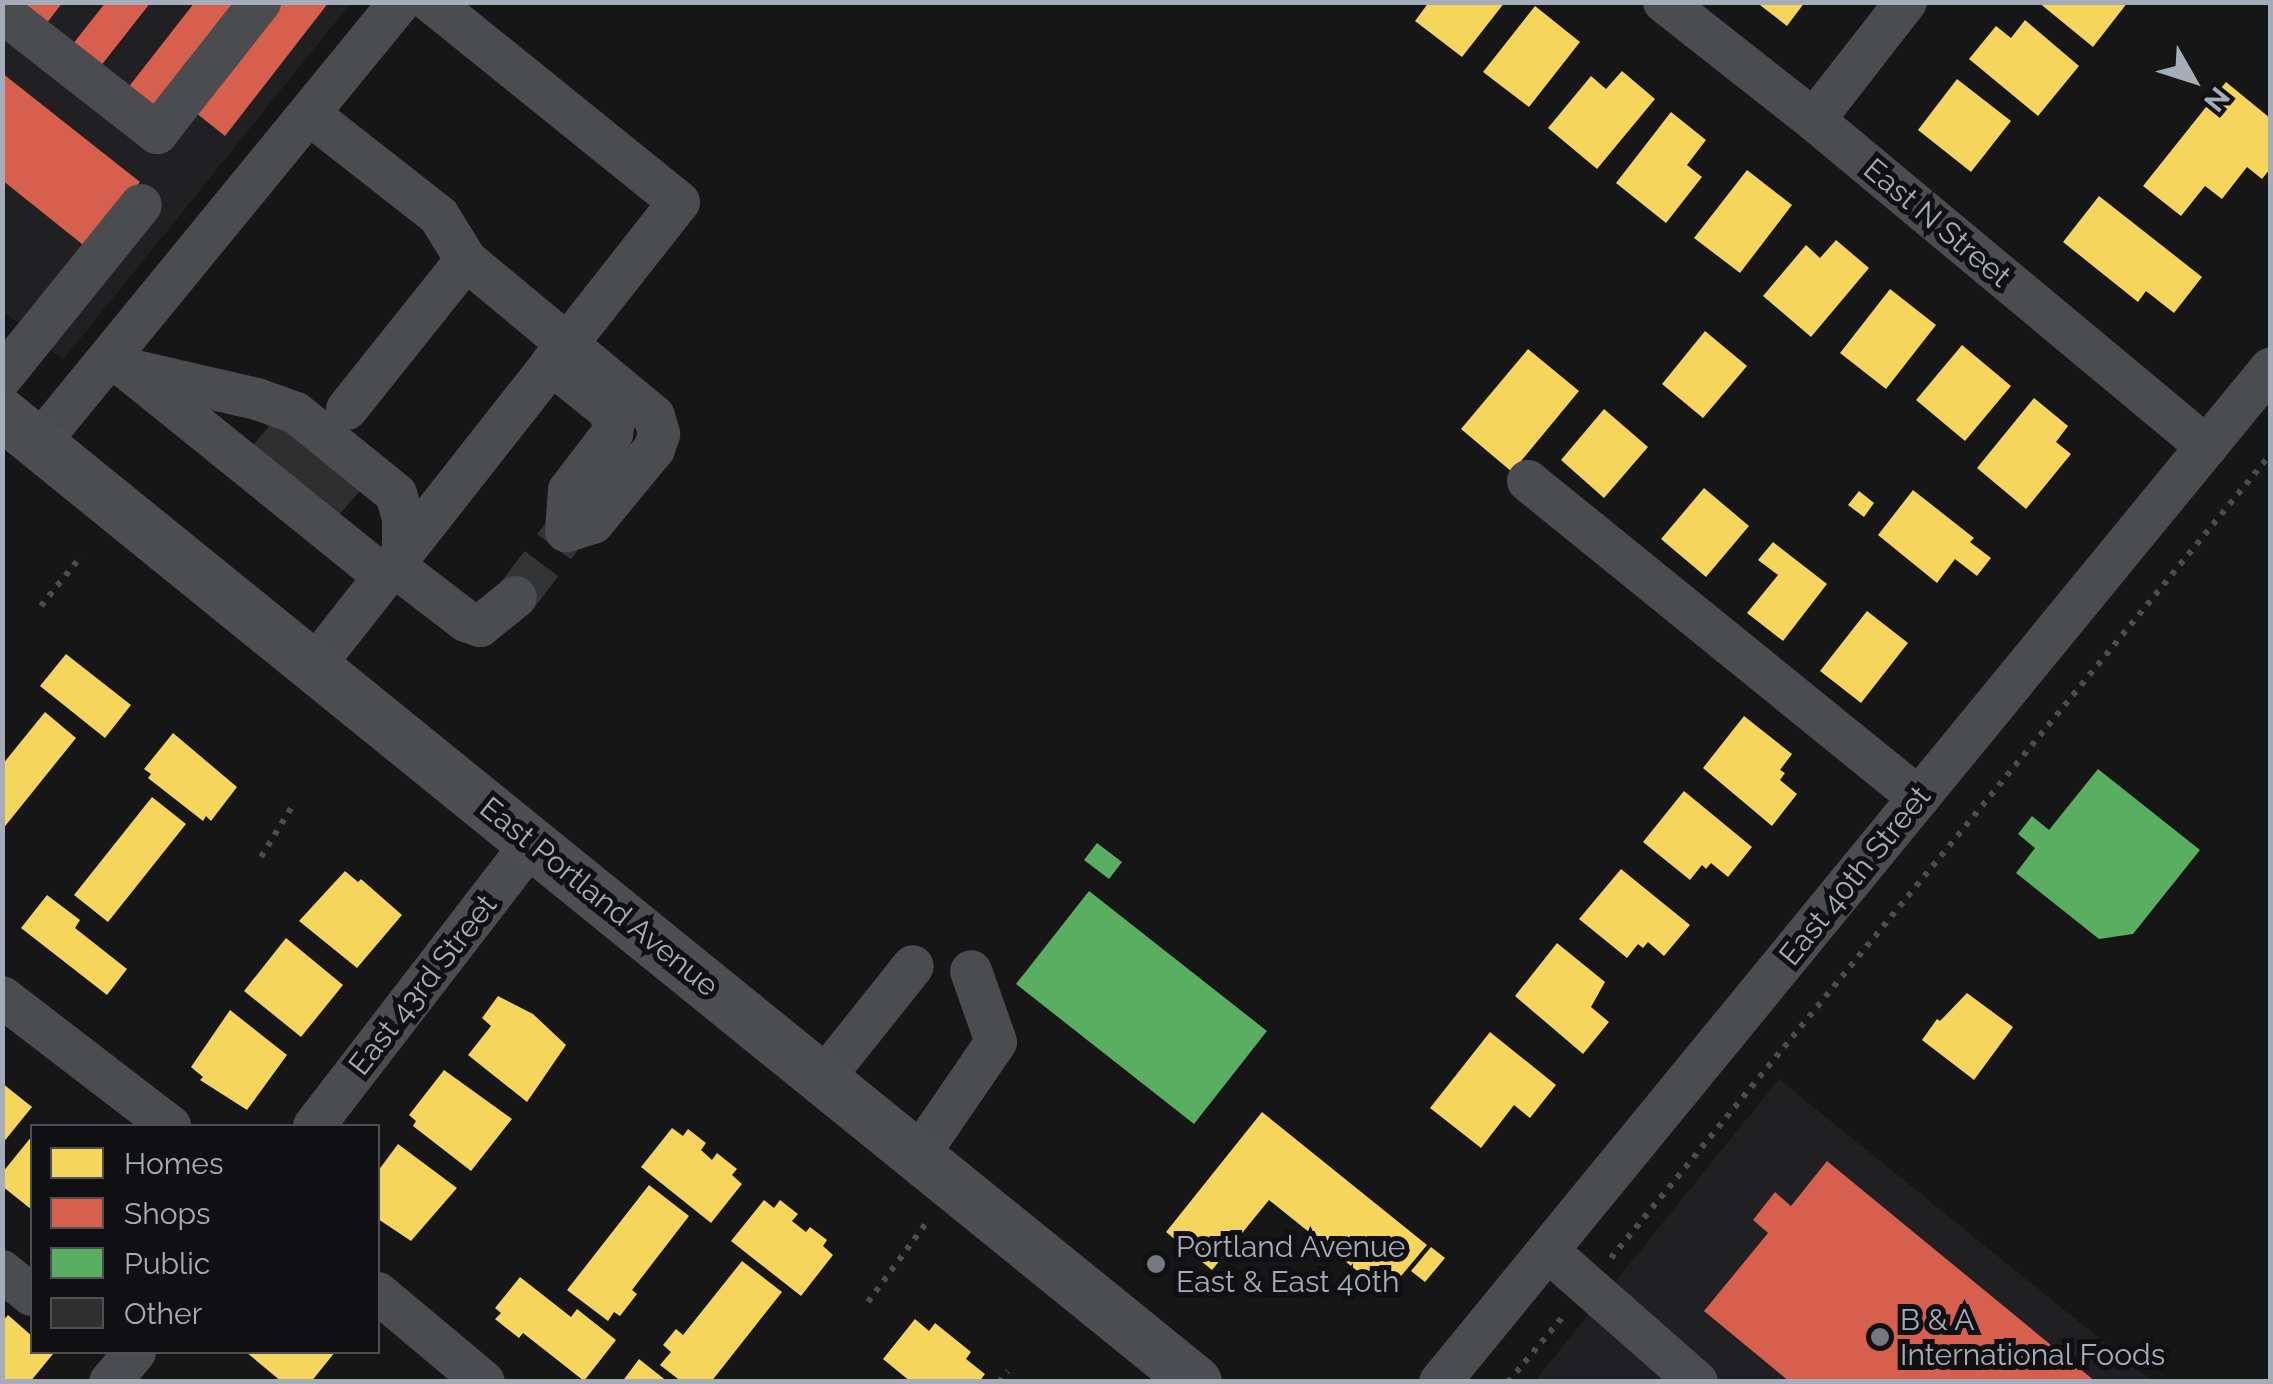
<!DOCTYPE html>
<html>
<head>
<meta charset="utf-8">
<style>
  body { margin:0 }
  #map { position:relative; width:2273px; height:1384px; overflow:hidden; background:#161616; font-family:Raleway,sans-serif }
  div>[style] { position:absolute }
  .built>* { inset:0; background:#202022 }
  .homes>* { inset:0; background:#f6d55c }
  .shops>* { inset:0; background:#d6604d }
  .public>* { inset:0; background:#5aae61 }
  .building>* { inset:0; background:#2f2f30 }
  .minor-tunnel>* { height:42px; margin-top:-21px; transform-origin:0; background:repeating-linear-gradient(90deg,#333436 0 42px,transparent 0 63px) }
  .path>* { height:6px; margin-top:-3px; transform-origin:0; background:repeating-linear-gradient(90deg,#4c4d51 0 5px,transparent 0 13px) }
  .minor>* { height:42px; margin:-21px; padding:0 21px; transform-origin:21px; border-radius:21px; background:#4a4c4f }
  .major>* { height:52px; margin:-26px; padding:0 26px; transform-origin:26px; border-radius:26px; background:#4c4e51 }
  .dots>* { width:28px; height:28px; translate:-50% -50%; box-sizing:border-box; border:5px solid #101012; border-radius:50% }
  span { translate:-50% -50%; white-space:nowrap; text-align:center; line-height:1.15; -webkit-text-stroke:10px #101012; paint-order:stroke }
  .street-label { font-size:30px; color:#a7adb8 }
  .poi-label { font-size:30px; color:#a7adb8 }
  .left { translate:0 -50%; text-align:left }
  .frame { position:absolute; inset:0; border:5px solid #a7adb8; pointer-events:none }
  .legend { position:absolute; left:30px; top:1124px; width:350px; height:230px; box-sizing:border-box; background:#101012; border:2px solid #4c4f54; margin:0; padding:12px 18px; list-style:none; font-size:30px; color:#a7adb8 }
  .legend li { display:flex; align-items:center; gap:20px; height:50px }
  .legend b { width:50px; border:2px solid #4c4f54 }
  .north { position:absolute; left:2143px; top:30px; width:100px; height:100px; -webkit-text-stroke:8px #101012; paint-order:stroke; rotate:129deg; font-size:28px; font-weight:700; line-height:40px; text-align:center; color:#a7adb8 }
  .north::after { content:''; display:block; margin:auto; width:35px; height:45px; background:#a7adb8; clip-path:polygon(50% 0,100% 100%,50% 72%,0 100%) }
</style>
</head>
<body>
<div id="map">
  <div class="built">
    <i style="clip-path:polygon(2px 3px,351px 3px,63px 360px,3px 311px)"></i>
    <i style="clip-path:polygon(1779px 1079px,2152px 1381px,1534px 1382px)"></i>
  </div>
  <div class="homes">
    <i style="clip-path:polygon(1429px 2px,1505px 2px,1462px 57px,1415px 21px)"></i>
    <i style="clip-path:polygon(1756px 2px,1805px 2px,1787px 26px)"></i>
    <i style="clip-path:polygon(2038px 2px,2128px 2px,2093px 47px)"></i>
    <i style="clip-path:polygon(1535px 6px,1580px 42px,1529px 107px,1483px 72px)"></i>
    <i style="clip-path:polygon(2025px 20px,2079px 66px,2038px 116px,1969px 59px,1996px 26px,2011px 38px)"></i>
    <i style="clip-path:polygon(1622px 71px,1655px 99px,1597px 169px,1548px 128px,1591px 76px,1606px 89px)"></i>
    <i style="clip-path:polygon(1957px 79px,2011px 121px,1971px 172px,1918px 130px)"></i>
    <i style="clip-path:polygon(2226px 82px,2270px 118px,2270px 169px,2262px 179px,2247px 167px,2222px 199px,2205px 186px,2181px 216px,2143px 186px)"></i>
    <i style="clip-path:polygon(1671px 112px,1706px 140px,1687px 165px,1702px 177px,1666px 223px,1616px 183px)"></i>
    <i style="clip-path:polygon(1747px 170px,1792px 205px,1740px 273px,1694px 238px)"></i>
    <i style="clip-path:polygon(2099px 196px,2202px 277px,2174px 313px,2146px 291px,2138px 302px,2063px 242px)"></i>
    <i style="clip-path:polygon(1836px 240px,1869px 268px,1811px 337px,1763px 296px,1806px 245px,1820px 258px)"></i>
    <i style="clip-path:polygon(1890px 289px,1936px 325px,1886px 389px,1840px 353px)"></i>
    <i style="clip-path:polygon(1705px 331px,1747px 366px,1703px 418px,1662px 384px)"></i>
    <i style="clip-path:polygon(1962px 345px,2011px 386px,1965px 441px,1916px 400px)"></i>
    <i style="clip-path:polygon(1528px 349px,1579px 391px,1512px 472px,1461px 429px)"></i>
    <i style="clip-path:polygon(2034px 398px,2068px 426px,2056px 442px,2071px 454px,2026px 509px,1977px 468px)"></i>
    <i style="clip-path:polygon(1604px 409px,1648px 447px,1604px 498px,1561px 460px)"></i>
    <i style="clip-path:polygon(1704px 488px,1749px 526px,1706px 577px,1661px 539px)"></i>
    <i style="clip-path:polygon(1913px 490px,1974px 538px,1970px 542px,1991px 558px,1977px 576px,1955px 559px,1937px 583px,1878px 535px)"></i>
    <i style="clip-path:polygon(1859px 491px,1874px 503px,1864px 517px,1848px 505px)"></i>
    <i style="clip-path:polygon(1773px 542px,1827px 584px,1783px 641px,1747px 613px,1778px 575px,1758px 560px)"></i>
    <i style="clip-path:polygon(1867px 611px,1908px 643px,1861px 703px,1820px 671px)"></i>
    <i style="clip-path:polygon(66px 654px,131px 705px,105px 738px,40px 686px)"></i>
    <i style="clip-path:polygon(45px 712px,76px 738px,2px 830px,2px 765px)"></i>
    <i style="clip-path:polygon(1744px 716px,1792px 754px,1780px 770px,1785px 773px,1780px 780px,1797px 794px,1772px 826px,1703px 768px)"></i>
    <i style="clip-path:polygon(173px 733px,237px 787px,211px 821px,206px 816px,203px 821px,148px 778px,151px 774px,144px 769px)"></i>
    <i style="clip-path:polygon(1684px 791px,1752px 847px,1728px 877px,1711px 863px,1706px 869px,1702px 865px,1690px 880px,1643px 842px)"></i>
    <i style="clip-path:polygon(152px 797px,186px 824px,108px 922px,74px 895px)"></i>
    <i style="clip-path:polygon(1621px 869px,1690px 925px,1664px 956px,1648px 942px,1643px 948px,1638px 944px,1627px 958px,1579px 919px)"></i>
    <i style="clip-path:polygon(345px 871px,358px 882px,361px 879px,402px 915px,357px 968px,299px 921px)"></i>
    <i style="clip-path:polygon(47px 895px,80px 920px,75px 928px,127px 969px,107px 995px,21px 928px)"></i>
    <i style="clip-path:polygon(286px 938px,343px 985px,301px 1037px,244px 991px)"></i>
    <i style="clip-path:polygon(1557px 943px,1605px 982px,1591px 1007px,1609px 1022px,1583px 1054px,1515px 996px)"></i>
    <i style="clip-path:polygon(1967px 993px,2013px 1027px,1974px 1080px,1922px 1040px,1937px 1019px,1940px 1021px)"></i>
    <i style="clip-path:polygon(498px 996px,533px 1014px,566px 1045px,527px 1102px,468px 1055px,491px 1026px,482px 1018px)"></i>
    <i style="clip-path:polygon(230px 1010px,287px 1055px,247px 1110px,200px 1080px,203px 1077px,191px 1067px)"></i>
    <i style="clip-path:polygon(1490px 1032px,1556px 1085px,1530px 1118px,1514px 1105px,1481px 1148px,1430px 1108px)"></i>
    <i style="clip-path:polygon(444px 1070px,512px 1119px,471px 1171px,413px 1126px,416px 1121px,409px 1115px)"></i>
    <i style="clip-path:polygon(2px 1083px,32px 1107px,2px 1144px)"></i>
    <i style="clip-path:polygon(1262px 1112px,1427px 1245px,1386px 1294px,1269px 1200px,1212px 1270px,1166px 1232px)"></i>
    <i style="clip-path:polygon(672px 1128px,683px 1136px,688px 1129px,706px 1143px,701px 1150px,712px 1160px,717px 1153px,737px 1169px,732px 1175px,742px 1184px,711px 1223px,641px 1167px)"></i>
    <i style="clip-path:polygon(32px 1136px,32px 1210px,2px 1186px,2px 1173px)"></i>
    <i style="clip-path:polygon(398px 1144px,457px 1188px,411px 1241px,378px 1219px,378px 1171px)"></i>
    <i style="clip-path:polygon(649px 1185px,689px 1216px,632px 1290px,637px 1294px,620px 1316px,614px 1312px,608px 1321px,567px 1290px)"></i>
    <i style="clip-path:polygon(764px 1200px,774px 1208px,780px 1200px,798px 1214px,792px 1221px,806px 1232px,810px 1227px,827px 1240px,823px 1246px,833px 1255px,801px 1296px,731px 1241px)"></i>
    <i style="clip-path:polygon(1431px 1247px,1445px 1258px,1425px 1282px,1411px 1271px)"></i>
    <i style="clip-path:polygon(742px 1261px,782px 1292px,711px 1382px,682px 1382px,660px 1365px,671px 1352px,663px 1345px,676px 1329px,683px 1335px)"></i>
    <i style="clip-path:polygon(520px 1277px,571px 1317px,577px 1309px,616px 1340px,584px 1381px,523px 1333px,519px 1338px,495px 1319px,501px 1313px,495px 1308px)"></i>
    <i style="clip-path:polygon(8px 1315px,32px 1336px,32px 1352px,53px 1354px,30px 1382px,2px 1382px,2px 1322px)"></i>
    <i style="clip-path:polygon(915px 1319px,929px 1331px,935px 1323px,971px 1352px,966px 1359px,985px 1374px,979px 1382px,911px 1382px,883px 1359px)"></i>
    <i style="clip-path:polygon(246px 1352px,335px 1352px,311px 1382px,282px 1382px)"></i>
    <i style="clip-path:polygon(639px 1359px,668px 1382px,622px 1382px)"></i>
  </div>
  <div class="shops">
    <i style="clip-path:polygon(18px 2px,63px 2px,46px 24px)"></i>
    <i style="clip-path:polygon(106px 2px,151px 2px,100px 67px,72px 45px)"></i>
    <i style="clip-path:polygon(195px 2px,240px 2px,155px 111px,127px 89px)"></i>
    <i style="clip-path:polygon(282px 2px,329px 2px,225px 136px,196px 113px)"></i>
    <i style="clip-path:polygon(2px 73px,140px 182px,87px 248px,2px 180px)"></i>
    <i style="clip-path:polygon(1827px 1161px,2096px 1382px,1790px 1382px,1704px 1311px,1768px 1233px,1753px 1220px,1775px 1192px,1791px 1206px)"></i>
  </div>
  <div class="public">
    <i style="clip-path:polygon(2098px 769px,2200px 850px,2133px 934px,2099px 939px,2016px 873px,2035px 848px,2018px 834px,2032px 816px,2049px 830px)"></i>
    <i style="clip-path:polygon(1097px 843px,1122px 862px,1109px 879px,1084px 860px)"></i>
    <i style="clip-path:polygon(1089px 891px,1267px 1031px,1194px 1124px,1016px 984px)"></i>
  </div>
  <div class="building">
    <i style="clip-path:polygon(280px 413px,365px 485px,333px 522px,248px 451px)"></i>
  </div>
  <div class="minor-tunnel">
    <i style="left:516px;top:597px;width:83px;rotate:-52.9deg"></i>
  </div>
  <div class="path">
    <i style="left:41px;top:606px;width:65px;rotate:-51.2deg"></i>
    <i style="left:261px;top:857px;width:61px;rotate:-58.4deg"></i>
    <i style="left:1611px;top:1258px;width:1039px;rotate:-50.63deg"></i>
    <i style="left:868px;top:1302px;width:99px;rotate:-53.6deg"></i>
    <i style="left:999px;top:1382px;width:14px;rotate:-51deg"></i>
    <i style="left:1508px;top:1382px;width:89px;rotate:-50deg"></i>
  </div>
  <div class="minor">
    <i style="left:1664px;top:2px;width:191px;rotate:38.2deg"></i>
    <i style="left:1814px;top:120px;width:511px;rotate:39.76deg"></i>
    <i style="left:2px;top:12px;width:197px;rotate:38deg"></i>
    <i style="left:157px;top:133px;width:167px;rotate:-51.8deg"></i>
    <i style="left:309px;top:114px;width:165px;rotate:38.1deg"></i>
    <i style="left:439px;top:216px;width:52px;rotate:58.5deg"></i>
    <i style="left:1814px;top:120px;width:150px;rotate:-52.1deg"></i>
    <i style="left:127px;top:369px;width:133px;rotate:13deg"></i>
    <i style="left:257px;top:399px;width:41px;rotate:19.7deg"></i>
    <i style="left:296px;top:413px;width:129px;rotate:39deg"></i>
    <i style="left:396px;top:494px;width:25px;rotate:74deg"></i>
    <i style="left:403px;top:518px;width:33px;rotate:90deg"></i>
    <i style="left:131px;top:372px;width:325px;rotate:38.9deg"></i>
    <i style="left:2px;top:377px;width:221px;rotate:-51.1deg"></i>
    <i style="left:347px;top:409px;width:191px;rotate:-51.4deg"></i>
    <i style="left:466px;top:260px;width:244px;rotate:39.7deg"></i>
    <i style="left:654px;top:416px;width:19px;rotate:74deg"></i>
    <i style="left:659px;top:434px;width:16px;rotate:108deg"></i>
    <i style="left:654px;top:449px;width:96px;rotate:129.5deg"></i>
    <i style="left:593px;top:523px;width:28px;rotate:163deg"></i>
    <i style="left:566px;top:531px;width:41px;rotate:-85.8deg"></i>
    <i style="left:569px;top:490px;width:71px;rotate:-52.5deg"></i>
    <i style="left:612px;top:434px;width:12px;rotate:-81deg"></i>
    <i style="left:614px;top:422px;width:15px;rotate:-118deg"></i>
    <i style="left:607px;top:409px;width:72px;rotate:-141.2deg"></i>
    <i style="left:39px;top:443px;width:570px;rotate:-50.7deg"></i>
    <i style="left:1528px;top:481px;width:503px;rotate:39.03deg"></i>
    <i style="left:393px;top:565px;width:92px;rotate:37.5deg"></i>
    <i style="left:466px;top:621px;width:15px;rotate:20deg"></i>
    <i style="left:480px;top:626px;width:46px;rotate:-38.9deg"></i>
    <i style="left:314px;top:666px;width:590px;rotate:-51.81deg"></i>
    <i style="left:679px;top:202px;width:319px;rotate:-141.1deg"></i>
    <i style="left:2px;top:997px;width:212px;rotate:37.5deg"></i>
    <i style="left:823px;top:1079px;width:144px;rotate:-51.5deg"></i>
    <i style="left:314px;top:1126px;width:357px;rotate:-52.4deg"></i>
    <i style="left:918px;top:1156px;width:138px;rotate:-55.6deg"></i>
    <i style="left:996px;top:1042px;width:75px;rotate:-109.4deg"></i>
    <i style="left:1548px;top:1251px;width:198px;rotate:41.3deg"></i>
    <i style="left:2px;top:1271px;width:38px;rotate:39deg"></i>
    <i style="left:378px;top:1293px;width:138px;rotate:40deg"></i>
    <i style="left:110px;top:1382px;width:39px;rotate:-50deg"></i>
    <i style="left:1440px;top:1382px;width:1310px;rotate:-50.67deg"></i>
  </div>
  <div class="major">
    <i style="left:2px;top:414px;width:1537px;rotate:39.03deg"></i>
  </div>
  <div class="dots">
    <i style="left:1156px;top:1264px;background:#74787f"></i>
    <i style="left:1880px;top:1337px;background:#74787f"></i>
  </div>
  <div class="street-label">
    <span style="left:1937px;top:223px;rotate:40deg">East N Street</span>
    <span style="left:1855px;top:876px;rotate:-51deg">East 40th Street</span>
    <span style="left:599px;top:897px;rotate:39deg">East Portland Avenue</span>
    <span style="left:423px;top:985px;rotate:-52deg">East 43rd Street</span>
  </div>
  <div class="poi-label">
    <span class="left" style="left:1176px;top:1264px">Portland Avenue<br>East &amp; East 40th</span>
    <span class="left" style="left:1900px;top:1337px">B &amp; A<br>International Foods</span>
  </div>
  <div class="frame"></div>
  <ul class="legend">
  <li><b style="height:28px;background:#f6d55c"></b>Homes</li>
  <li><b style="height:28px;background:#d6604d"></b>Shops</li>
  <li><b style="height:28px;background:#5aae61"></b>Public</li>
  <li><b style="height:28px;background:#2f2f30"></b>Other</li>
  </ul>
  <div class="north">N</div>
</div>
</body>
</html>
